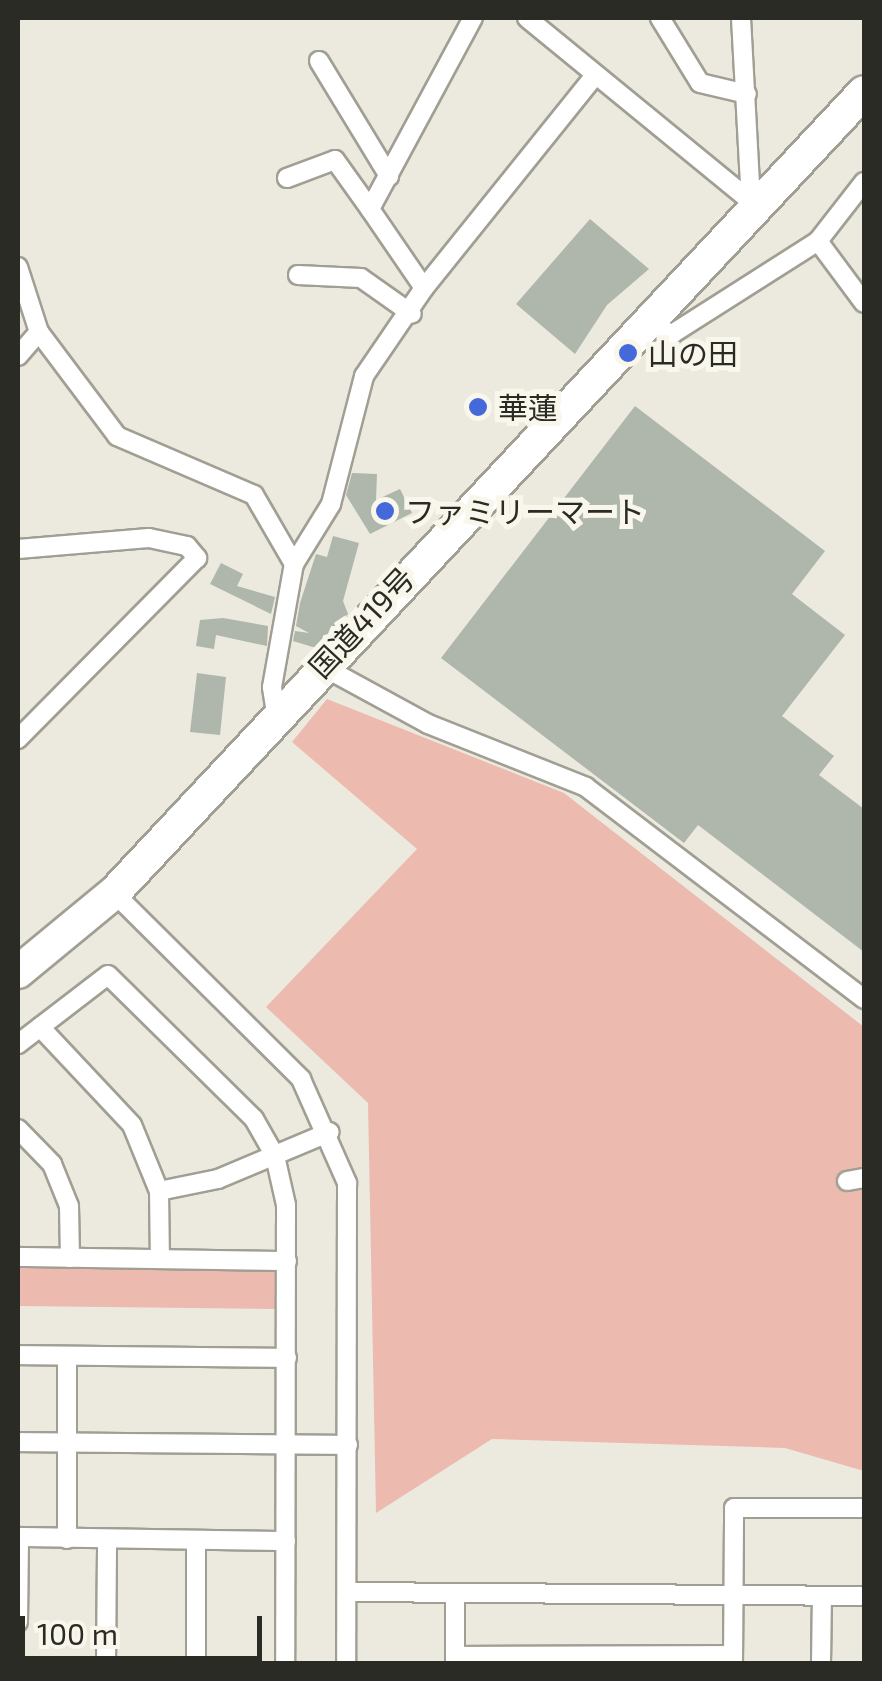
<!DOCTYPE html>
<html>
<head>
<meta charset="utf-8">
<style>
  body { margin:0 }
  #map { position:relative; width:882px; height:1681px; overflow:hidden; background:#eceade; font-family:"Exo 2","Noto Sans JP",sans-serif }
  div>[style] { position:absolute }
  .green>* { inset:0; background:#edbaaf }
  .building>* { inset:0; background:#afb6ab }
  .roads { filter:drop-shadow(2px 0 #a19f94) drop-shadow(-2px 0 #a19f94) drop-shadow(0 2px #a19f94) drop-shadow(0 -2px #a19f94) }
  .street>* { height:18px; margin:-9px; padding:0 9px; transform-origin:9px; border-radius:9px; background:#fff }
  .highway>* { height:32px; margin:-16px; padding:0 16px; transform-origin:16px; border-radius:16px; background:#fff }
  .dots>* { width:28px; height:28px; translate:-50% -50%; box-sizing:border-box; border:5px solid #f9f7eb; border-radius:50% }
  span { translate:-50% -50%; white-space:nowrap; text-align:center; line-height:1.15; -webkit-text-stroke:10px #f9f7eb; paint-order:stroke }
  .poi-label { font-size:30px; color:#2b2b26 }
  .left { translate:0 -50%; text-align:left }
  .street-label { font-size:30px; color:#2b2b26 }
  .frame { position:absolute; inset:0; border:20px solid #2b2b26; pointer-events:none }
  .scale { position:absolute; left:20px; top:1616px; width:242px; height:45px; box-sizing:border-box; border:5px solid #2b2b26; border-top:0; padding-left:12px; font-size:30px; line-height:35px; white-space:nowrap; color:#2b2b26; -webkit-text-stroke:8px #f9f7eb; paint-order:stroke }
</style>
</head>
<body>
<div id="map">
  <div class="green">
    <i style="clip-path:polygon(327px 699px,564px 793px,864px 1027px,864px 1471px,785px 1448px,492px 1439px,376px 1513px,368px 1103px,266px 1007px,417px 849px,292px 742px)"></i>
    <i style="clip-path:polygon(18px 1268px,276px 1271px,275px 1309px,18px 1306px)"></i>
  </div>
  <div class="building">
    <i style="clip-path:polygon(590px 219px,649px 269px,607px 305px,575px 354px,516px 304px)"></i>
    <i style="clip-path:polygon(635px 406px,825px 551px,792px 594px,845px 635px,782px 716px,834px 756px,819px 775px,864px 809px,864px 952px,698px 825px,684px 843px,441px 658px)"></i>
    <i style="clip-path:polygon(352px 473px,377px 474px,376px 500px,400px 489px,412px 513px,370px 534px,346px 495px)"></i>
    <i style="clip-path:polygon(333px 536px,359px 543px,343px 601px,348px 614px,316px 648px,293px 641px,295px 631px,309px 633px,296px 626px,300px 603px,316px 554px,327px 557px)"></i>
    <i style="clip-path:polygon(221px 563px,243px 574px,237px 586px,275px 597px,271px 614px,210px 584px)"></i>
    <i style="clip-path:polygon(223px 618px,268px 626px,267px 646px,216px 635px,214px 649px,196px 646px,200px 620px)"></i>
    <i style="clip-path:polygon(197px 673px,226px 677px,220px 735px,190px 732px)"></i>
  </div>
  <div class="roads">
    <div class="street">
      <i style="left:527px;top:18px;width:283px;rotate:39.3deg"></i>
      <i style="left:660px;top:18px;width:76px;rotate:58.4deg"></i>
      <i style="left:700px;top:83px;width:48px;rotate:13.2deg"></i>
      <i style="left:741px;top:18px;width:187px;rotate:86.9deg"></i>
      <i style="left:319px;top:61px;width:135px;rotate:58.7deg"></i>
      <i style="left:287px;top:178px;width:51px;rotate:-20.6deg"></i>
      <i style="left:335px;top:160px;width:60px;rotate:54.5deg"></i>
      <i style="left:818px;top:241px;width:77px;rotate:53.4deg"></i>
      <i style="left:18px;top:267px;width:68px;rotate:72.1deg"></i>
      <i style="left:39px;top:332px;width:130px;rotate:53.1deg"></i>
      <i style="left:117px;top:436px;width:149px;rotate:23.3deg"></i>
      <i style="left:254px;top:495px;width:80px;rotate:59.9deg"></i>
      <i style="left:298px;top:275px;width:63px;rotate:2.7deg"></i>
      <i style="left:361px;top:278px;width:62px;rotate:35.2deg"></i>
      <i style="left:424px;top:288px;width:273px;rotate:-51.2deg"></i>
      <i style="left:647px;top:322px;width:28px;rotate:26deg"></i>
      <i style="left:672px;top:334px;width:173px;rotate:-32.5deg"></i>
      <i style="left:818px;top:241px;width:75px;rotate:-52.1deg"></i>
      <i style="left:18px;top:356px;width:32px;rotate:-49deg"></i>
      <i style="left:18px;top:549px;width:131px;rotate:-4.8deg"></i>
      <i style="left:149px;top:538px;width:39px;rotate:12deg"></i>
      <i style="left:187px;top:546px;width:16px;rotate:50deg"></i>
      <i style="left:197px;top:558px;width:255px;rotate:134.7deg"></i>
      <i style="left:320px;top:665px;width:123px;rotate:28.6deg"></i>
      <i style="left:428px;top:724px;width:170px;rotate:21.7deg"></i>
      <i style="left:586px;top:787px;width:350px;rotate:37.3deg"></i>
      <i style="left:276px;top:713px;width:26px;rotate:-99deg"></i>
      <i style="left:272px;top:687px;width:125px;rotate:-79.9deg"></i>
      <i style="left:294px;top:564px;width:70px;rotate:-58.3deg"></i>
      <i style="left:331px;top:504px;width:132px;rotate:-75.5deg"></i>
      <i style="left:364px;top:376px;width:107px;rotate:-55.7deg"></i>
      <i style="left:424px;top:288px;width:96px;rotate:-124.4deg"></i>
      <i style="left:370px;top:209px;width:217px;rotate:-61.7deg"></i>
      <i style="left:114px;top:893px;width:264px;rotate:44.8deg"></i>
      <i style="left:301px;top:1079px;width:114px;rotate:66.1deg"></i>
      <i style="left:347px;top:1183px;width:481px;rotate:90.1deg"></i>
      <i style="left:40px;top:1027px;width:134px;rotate:46.8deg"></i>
      <i style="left:132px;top:1125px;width:71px;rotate:67.8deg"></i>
      <i style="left:159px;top:1191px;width:68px;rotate:89.2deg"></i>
      <i style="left:18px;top:1044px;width:113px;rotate:-37.5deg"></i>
      <i style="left:108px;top:975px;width:205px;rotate:44.6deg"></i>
      <i style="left:254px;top:1119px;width:43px;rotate:60.4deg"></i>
      <i style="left:275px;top:1156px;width:50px;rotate:77.3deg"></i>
      <i style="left:286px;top:1205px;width:459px;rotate:90.1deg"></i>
      <i style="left:18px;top:1129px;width:49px;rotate:45.8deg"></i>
      <i style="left:52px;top:1164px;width:45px;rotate:68deg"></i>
      <i style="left:69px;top:1206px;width:52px;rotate:88.9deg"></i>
      <i style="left:847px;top:1181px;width:17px;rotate:-10deg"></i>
      <i style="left:159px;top:1191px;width:60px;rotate:-11.5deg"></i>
      <i style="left:218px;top:1179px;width:121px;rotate:-22.8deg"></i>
      <i style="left:18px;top:1257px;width:269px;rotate:0.9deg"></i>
      <i style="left:18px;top:1355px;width:269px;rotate:0.6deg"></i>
      <i style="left:18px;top:1442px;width:330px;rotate:0.5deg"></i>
      <i style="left:18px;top:1537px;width:268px;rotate:0.9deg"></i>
      <i style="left:67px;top:1539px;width:183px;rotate:-90deg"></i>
      <i style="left:348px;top:1592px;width:516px;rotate:0.44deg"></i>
      <i style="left:18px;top:1622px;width:85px;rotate:-89.3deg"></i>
      <i style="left:455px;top:1656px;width:278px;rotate:-0.2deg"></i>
      <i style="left:106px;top:1664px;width:125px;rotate:-89.5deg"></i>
      <i style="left:196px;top:1664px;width:124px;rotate:-90deg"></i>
      <i style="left:455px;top:1664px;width:70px;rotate:-90deg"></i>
      <i style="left:733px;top:1664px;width:156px;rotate:-89.6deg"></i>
      <i style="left:734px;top:1508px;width:130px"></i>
      <i style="left:821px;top:1664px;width:68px;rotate:-89.2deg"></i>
    </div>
    <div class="highway">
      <i style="left:18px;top:972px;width:124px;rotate:-39.5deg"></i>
      <i style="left:114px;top:893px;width:1097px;rotate:-46.88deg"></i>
    </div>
  </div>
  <div class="dots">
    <i style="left:628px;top:353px;background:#4568db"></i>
    <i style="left:478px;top:407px;background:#4568db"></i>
    <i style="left:385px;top:511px;background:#4568db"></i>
  </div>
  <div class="poi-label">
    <span class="left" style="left:648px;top:353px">山の田</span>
    <span class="left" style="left:498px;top:407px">華蓮</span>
    <span class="left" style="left:405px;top:511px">ファミリーマート</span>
  </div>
  <div class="street-label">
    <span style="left:361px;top:622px;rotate:-47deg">国道419号</span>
  </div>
  <div class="frame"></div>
  <div class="scale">100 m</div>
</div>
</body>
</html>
